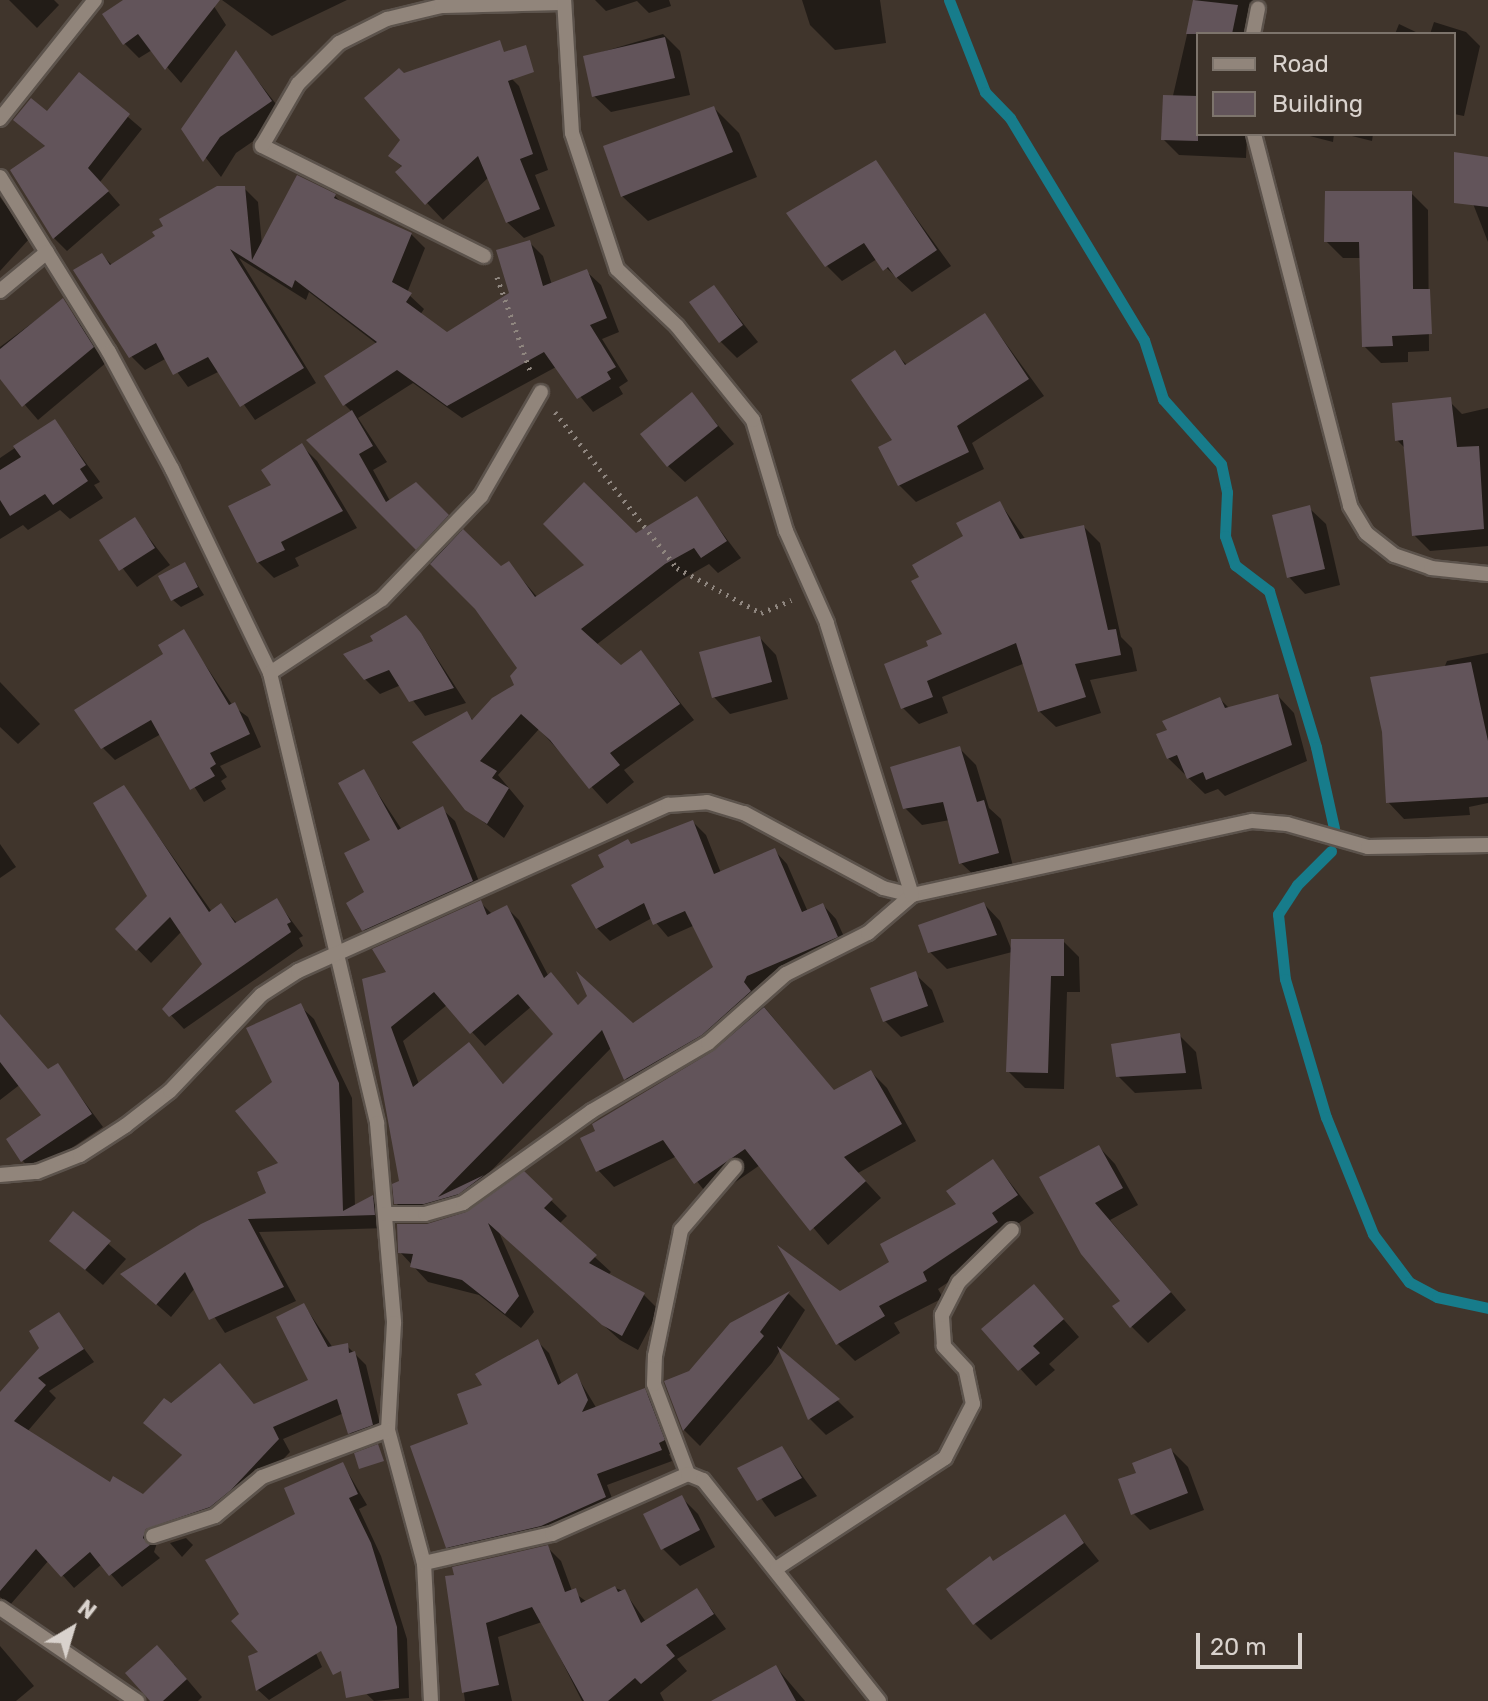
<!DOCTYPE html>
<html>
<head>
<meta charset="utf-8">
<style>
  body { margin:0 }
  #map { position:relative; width:1488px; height:1701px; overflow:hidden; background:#40352c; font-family:Rubik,sans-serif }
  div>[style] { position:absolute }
  .shadow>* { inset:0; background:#0007 }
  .stream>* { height:11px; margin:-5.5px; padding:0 5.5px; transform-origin:5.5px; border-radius:5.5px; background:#177c8b }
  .building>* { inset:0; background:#62545a }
  .path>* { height:5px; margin-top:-2.5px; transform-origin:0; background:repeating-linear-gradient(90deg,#8f867f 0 2px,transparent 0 8px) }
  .roads { filter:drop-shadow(2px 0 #5c534c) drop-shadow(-2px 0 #5c534c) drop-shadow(0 2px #5c534c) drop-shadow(0 -2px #5c534c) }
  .minor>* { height:14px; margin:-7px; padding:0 7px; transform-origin:7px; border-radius:7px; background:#91857b }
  span { translate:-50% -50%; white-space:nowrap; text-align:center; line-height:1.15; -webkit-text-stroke:6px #40352c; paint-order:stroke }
  .legend { position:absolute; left:1196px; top:32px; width:260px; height:104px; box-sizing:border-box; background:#40352c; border:2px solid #7d746c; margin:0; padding:10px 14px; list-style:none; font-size:24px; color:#d9d2cd }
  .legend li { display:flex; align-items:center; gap:16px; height:40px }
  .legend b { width:40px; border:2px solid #7d746c }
  .north { position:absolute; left:32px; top:1589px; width:80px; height:80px; -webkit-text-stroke:6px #40352c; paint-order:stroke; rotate:38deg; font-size:22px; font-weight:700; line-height:32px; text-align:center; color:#d9d2cd }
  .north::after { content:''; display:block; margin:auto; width:28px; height:36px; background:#d9d2cd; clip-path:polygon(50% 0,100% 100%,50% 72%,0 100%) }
  .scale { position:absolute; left:1196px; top:1633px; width:106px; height:36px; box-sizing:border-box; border:4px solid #d9d2cd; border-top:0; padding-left:10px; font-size:24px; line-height:28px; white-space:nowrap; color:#d9d2cd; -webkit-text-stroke:6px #40352c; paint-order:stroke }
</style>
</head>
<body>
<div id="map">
  <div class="shadow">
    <i style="clip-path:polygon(9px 0,54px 0,59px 5px,37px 28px)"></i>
    <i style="clip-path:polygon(139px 0,210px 0,226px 25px,181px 83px,152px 50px,139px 58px,124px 43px)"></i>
    <i style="clip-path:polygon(222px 0,347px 0,272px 36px)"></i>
    <i style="clip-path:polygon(595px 0,669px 0,671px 6px,649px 13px,637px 1px,606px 11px)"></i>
    <i style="clip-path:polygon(802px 0,880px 0,886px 43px,835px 50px,810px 25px)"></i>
    <i style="clip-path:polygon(1195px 0,1257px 0,1251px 34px,1198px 34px,1198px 134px,1247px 134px,1246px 158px,1179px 155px,1163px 139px)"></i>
    <i style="clip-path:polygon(1434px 22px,1466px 32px,1480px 46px,1464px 116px,1454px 114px,1454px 34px,1430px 34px)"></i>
    <i style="clip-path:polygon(1399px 24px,1420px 34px,1395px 34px)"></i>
    <i style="clip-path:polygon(663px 34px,680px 51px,690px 95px,611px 112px,594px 96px,585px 57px)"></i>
    <i style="clip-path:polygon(236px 53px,287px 118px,236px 153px,221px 177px,183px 129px)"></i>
    <i style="clip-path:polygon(502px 69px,519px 86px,548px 170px,535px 175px,555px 226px,524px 238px,507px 222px,489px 177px,443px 220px,398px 172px,403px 168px,391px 155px,403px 140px,404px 75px)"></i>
    <i style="clip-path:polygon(79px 75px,142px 129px,100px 182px,120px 205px,67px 251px,54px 238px,47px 148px,16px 120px,48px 114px)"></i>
    <i style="clip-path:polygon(714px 108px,739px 133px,757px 177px,648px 221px,622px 196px)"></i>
    <i style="clip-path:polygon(1302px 134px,1334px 134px,1333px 142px)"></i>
    <i style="clip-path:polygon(1344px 134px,1373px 134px,1372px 141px)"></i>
    <i style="clip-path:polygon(1488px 159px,1488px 242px,1470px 196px)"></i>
    <i style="clip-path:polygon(876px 163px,951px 266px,912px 292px,877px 259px,842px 281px,827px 266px)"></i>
    <i style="clip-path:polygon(244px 188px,258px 202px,262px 245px,335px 196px,344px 205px,411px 234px,425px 248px,407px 293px,424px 309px,420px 315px,447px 334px,511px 294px,529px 242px,543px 256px,552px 285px,587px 272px,601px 285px,619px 332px,602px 339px,628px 381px,619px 387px,623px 394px,593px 412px,556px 367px,462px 418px,413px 383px,358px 418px,387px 462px,373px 470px,390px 501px,416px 484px,501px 569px,509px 564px,538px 598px,696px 498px,741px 558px,718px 573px,709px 564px,681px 580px,596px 645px,621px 667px,641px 653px,694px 720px,624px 770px,634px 782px,607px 804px,539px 729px,498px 775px,524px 806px,504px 838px,467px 809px,467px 714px,474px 721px,517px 686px,520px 668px,476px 608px,309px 441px,352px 412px,344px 404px,377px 344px,309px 292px,306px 300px,239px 258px,316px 383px,255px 420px,220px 371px,188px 387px,167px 358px,145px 370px,131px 356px,102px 255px,113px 266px)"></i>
    <i style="clip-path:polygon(1411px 193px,1428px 210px,1429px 351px,1408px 352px,1408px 362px,1381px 363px,1364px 346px,1361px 258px,1343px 258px,1326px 241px)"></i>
    <i style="clip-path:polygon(0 197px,30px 238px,0 271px)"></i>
    <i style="clip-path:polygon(714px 287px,758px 342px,737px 358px,720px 341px)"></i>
    <i style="clip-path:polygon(63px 300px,107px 362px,38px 420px,0 376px,0 347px)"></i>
    <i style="clip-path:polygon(985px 315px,1044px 396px,972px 443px,984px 469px,916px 502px,899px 485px,895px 353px,908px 366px)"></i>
    <i style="clip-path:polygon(692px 395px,734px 444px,685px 482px,668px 466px)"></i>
    <i style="clip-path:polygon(1451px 403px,1462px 414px,1488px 408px,1488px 546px,1430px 551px,1414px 535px,1406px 449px,1397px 440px)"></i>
    <i style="clip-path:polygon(55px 421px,100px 482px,94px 485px,103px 498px,70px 519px,60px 510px,28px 530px,23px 525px,0 539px,0 458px)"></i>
    <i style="clip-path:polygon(302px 446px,317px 461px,357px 528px,295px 558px,299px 566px,274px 578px,258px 562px,274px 486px)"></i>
    <i style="clip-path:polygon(1000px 503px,1026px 540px,1084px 527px,1100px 543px,1121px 637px,1132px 648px,1137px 671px,1090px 680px,1101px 713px,1056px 727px,1039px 711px,1025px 663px,942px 697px,948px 713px,919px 724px,903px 708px,931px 647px,945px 635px,966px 537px)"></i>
    <i style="clip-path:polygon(1309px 508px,1326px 524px,1340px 585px,1305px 594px,1289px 577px)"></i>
    <i style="clip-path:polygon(135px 520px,170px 565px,137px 587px,102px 541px)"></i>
    <i style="clip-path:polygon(184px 564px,204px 595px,181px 607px,173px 600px)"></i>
    <i style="clip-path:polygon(183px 632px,233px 706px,248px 717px,261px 747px,220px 766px,227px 777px,221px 781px,226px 789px,204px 802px,161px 734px,115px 760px,103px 748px)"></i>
    <i style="clip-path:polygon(420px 632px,466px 703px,425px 716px,401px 685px,380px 694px,365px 679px)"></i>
    <i style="clip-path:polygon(760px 638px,776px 655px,788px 699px,730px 714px,714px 697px)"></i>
    <i style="clip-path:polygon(1488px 653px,1488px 803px,1469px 807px,1470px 815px,1404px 819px,1388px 802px,1447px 661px)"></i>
    <i style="clip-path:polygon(0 682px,40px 724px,18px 744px,0 727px)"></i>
    <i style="clip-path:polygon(1278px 696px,1294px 713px,1307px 761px,1225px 796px,1218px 789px,1205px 794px,1168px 758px,1220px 699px,1230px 709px)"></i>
    <i style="clip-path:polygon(959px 748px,976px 765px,989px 808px,1001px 819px,1014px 870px,978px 879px,961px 863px,950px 820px,922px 825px,905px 808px)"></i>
    <i style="clip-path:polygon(363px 771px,402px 830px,442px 809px,455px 821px,484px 894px,377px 942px,364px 930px,373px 841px)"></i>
    <i style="clip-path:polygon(124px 788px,212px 912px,221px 906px,238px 924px,276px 900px,303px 936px,299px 938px,303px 946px,184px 1029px,165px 1009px,205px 964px,182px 931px,151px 963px,118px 929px,150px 897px)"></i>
    <i style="clip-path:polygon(evenodd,693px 822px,706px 835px,721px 873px,774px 850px,787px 864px,808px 912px,823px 905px,836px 919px,850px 950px,760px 989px,756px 997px,835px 1092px,871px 1072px,887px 1088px,916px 1141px,858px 1173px,881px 1198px,828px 1245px,760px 1165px,711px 1199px,677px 1156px,614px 1187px,598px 1170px,722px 1044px,639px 1092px,626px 1079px,612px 1047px,484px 1178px,498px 1192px,524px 1174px,567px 1216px,559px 1224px,611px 1272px,608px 1275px,644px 1295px,659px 1310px,638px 1350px,620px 1340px,499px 1232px,534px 1312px,521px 1328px,479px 1295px,428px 1282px,400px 1252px,428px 1226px,467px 1214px,480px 1204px,438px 1216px,409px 1216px,396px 1203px,401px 1182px,364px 980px,389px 973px,480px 902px,492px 914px,506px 907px,519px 920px,549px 977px,580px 1007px,633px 1026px,715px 968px,695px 925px,668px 937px,652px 918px,610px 941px,597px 928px,607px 867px,632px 846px,693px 822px,447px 1005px,485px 1046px,532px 1006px,556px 1034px,505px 1086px,469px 1044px,419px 1084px,403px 1041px,447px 1005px)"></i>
    <i style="clip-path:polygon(0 844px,16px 867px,0 878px)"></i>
    <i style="clip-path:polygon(984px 904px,1000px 921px,1012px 951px,1063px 941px,1079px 957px,1080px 992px,1067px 992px,1064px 1089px,1025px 1088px,1008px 1071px,1012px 952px,947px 969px,930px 952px)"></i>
    <i style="clip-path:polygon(915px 974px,932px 990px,944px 1022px,901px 1037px,884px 1020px)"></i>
    <i style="clip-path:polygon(300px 1006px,314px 1019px,352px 1098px,355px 1207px,373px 1197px,386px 1210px,387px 1228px,259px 1232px,296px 1301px,225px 1333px,195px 1288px,171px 1317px,137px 1287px,268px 1194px,282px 1164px,275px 1083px)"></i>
    <i style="clip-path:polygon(0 1036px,48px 1071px,57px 1065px,103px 1127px,34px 1173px,22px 1160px,43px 1116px,22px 1083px,0 1100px)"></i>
    <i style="clip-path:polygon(1180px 1036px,1196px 1052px,1202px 1089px,1135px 1093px,1118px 1076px)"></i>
    <i style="clip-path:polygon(1099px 1147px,1115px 1164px,1138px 1205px,1110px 1220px,1186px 1310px,1148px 1343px,1131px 1326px,1123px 1301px,1083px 1253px)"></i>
    <i style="clip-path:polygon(993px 1161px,1034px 1213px,1007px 1231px,1013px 1239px,938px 1289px,943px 1298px,894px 1323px,900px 1333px,855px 1361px,838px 1344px,784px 1253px,840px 1294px,892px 1263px,958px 1205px)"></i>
    <i style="clip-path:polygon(73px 1214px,126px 1259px,103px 1285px,52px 1241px)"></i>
    <i style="clip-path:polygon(789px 1294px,805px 1310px,772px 1363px,700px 1446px,684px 1430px,667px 1382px,690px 1373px,732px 1324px)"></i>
    <i style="clip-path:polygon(1050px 1304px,1079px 1337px,1049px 1364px,1055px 1370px,1036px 1386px,984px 1329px)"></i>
    <i style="clip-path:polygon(304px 1305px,333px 1348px,347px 1346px,366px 1365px,383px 1437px,362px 1445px,350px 1433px,344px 1413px,283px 1439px,290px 1452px,242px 1502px,158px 1540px,154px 1552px,160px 1558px,122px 1587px,102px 1564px,74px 1588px,49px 1560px,10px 1605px,0 1597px,0 1395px,42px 1348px,59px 1315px,94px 1362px,49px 1391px,56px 1398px,27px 1432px,110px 1484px,144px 1496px,183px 1456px,145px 1423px,220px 1365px,255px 1405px,311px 1381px)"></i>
    <i style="clip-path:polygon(538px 1342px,549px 1353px,562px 1385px,577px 1376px,597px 1409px,644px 1391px,656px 1402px,674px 1452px,669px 1454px,672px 1461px,607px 1485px,616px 1509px,459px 1558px,448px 1547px,471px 1425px,485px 1386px)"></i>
    <i style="clip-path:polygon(782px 1353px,838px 1401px,854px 1417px,826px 1435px,810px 1419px)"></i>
    <i style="clip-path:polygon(782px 1448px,817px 1496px,775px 1517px,739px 1469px)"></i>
    <i style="clip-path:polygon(1171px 1450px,1188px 1467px,1204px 1510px,1150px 1530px,1133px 1513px,1138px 1474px)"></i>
    <i style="clip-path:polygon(343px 1464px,367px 1505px,359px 1509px,381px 1556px,407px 1639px,409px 1698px,374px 1701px,310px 1640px,322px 1667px,269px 1700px,258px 1690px,250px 1657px,261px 1652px,242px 1614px,298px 1514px)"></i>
    <i style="clip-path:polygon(681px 1497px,698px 1514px,715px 1547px,680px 1566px,663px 1549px)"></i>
    <i style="clip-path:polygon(1064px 1517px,1099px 1561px,991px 1640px,975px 1624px,994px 1563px)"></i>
    <i style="clip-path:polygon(186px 1538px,193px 1545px,182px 1557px,170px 1543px)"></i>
    <i style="clip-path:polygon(547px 1547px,561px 1561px,572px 1591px,587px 1602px,615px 1588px,624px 1591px,646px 1622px,697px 1590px,726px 1629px,677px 1659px,687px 1671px,660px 1693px,664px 1701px,582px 1701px,542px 1622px,498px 1637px,512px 1701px,465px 1701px,448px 1578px)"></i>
    <i style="clip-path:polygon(0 1646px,34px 1686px,16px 1701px,0 1701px)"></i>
    <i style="clip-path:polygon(174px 1664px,202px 1697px,198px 1701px,152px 1701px)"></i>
    <i style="clip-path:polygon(776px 1667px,805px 1701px,715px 1701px)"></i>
  </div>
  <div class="stream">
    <i style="left:949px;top:0;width:99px;rotate:68.6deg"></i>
    <i style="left:985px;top:92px;width:36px;rotate:46deg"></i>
    <i style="left:1010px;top:118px;width:259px;rotate:58.9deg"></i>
    <i style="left:1144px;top:340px;width:62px;rotate:72.1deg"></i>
    <i style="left:1163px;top:399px;width:87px;rotate:48.3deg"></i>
    <i style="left:1221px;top:464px;width:29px;rotate:78deg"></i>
    <i style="left:1227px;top:492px;width:44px;rotate:92.6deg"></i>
    <i style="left:1225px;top:536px;width:31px;rotate:71deg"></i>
    <i style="left:1235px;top:565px;width:43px;rotate:37.4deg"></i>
    <i style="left:1269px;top:591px;width:163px;rotate:73.2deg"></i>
    <i style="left:1316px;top:747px;width:83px;rotate:77.5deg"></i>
    <i style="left:1331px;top:851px;width:48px;rotate:135deg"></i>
    <i style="left:1297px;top:885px;width:35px;rotate:123deg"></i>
    <i style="left:1278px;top:914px;width:65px;rotate:83.9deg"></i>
    <i style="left:1285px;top:979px;width:144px;rotate:73.5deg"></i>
    <i style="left:1326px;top:1117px;width:126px;rotate:68.1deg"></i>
    <i style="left:1373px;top:1234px;width:60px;rotate:53.1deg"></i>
    <i style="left:1409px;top:1282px;width:32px;rotate:28deg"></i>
    <i style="left:1437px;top:1297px;width:52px;rotate:12.2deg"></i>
  </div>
  <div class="building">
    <i style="clip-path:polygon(123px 0,220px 0,165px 70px,138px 34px,123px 45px,102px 14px)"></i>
    <i style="clip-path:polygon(1193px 0,1238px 5px,1232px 34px,1186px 34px)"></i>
    <i style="clip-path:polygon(665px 37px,675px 78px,592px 97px,583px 56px)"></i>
    <i style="clip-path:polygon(500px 40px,504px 52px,526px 45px,534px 72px,508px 81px,533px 154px,520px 159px,540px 209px,506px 223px,478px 156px,425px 205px,395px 172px,402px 166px,388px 156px,400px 140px,364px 98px,399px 68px,404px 73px)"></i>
    <i style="clip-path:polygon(236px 50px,272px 101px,220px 137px,203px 162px,181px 129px)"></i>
    <i style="clip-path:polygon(79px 72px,130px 114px,88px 168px,109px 191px,53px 239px,10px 170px,45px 146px,13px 120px,31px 98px,47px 111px)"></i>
    <i style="clip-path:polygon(1163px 95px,1198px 96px,1198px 141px,1161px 140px)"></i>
    <i style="clip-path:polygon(714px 106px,733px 152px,621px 197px,603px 146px)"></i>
    <i style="clip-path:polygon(1454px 152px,1488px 157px,1488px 207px,1454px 203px)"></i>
    <i style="clip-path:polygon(876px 160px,937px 250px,896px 278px,888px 267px,883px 271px,864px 243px,825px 267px,786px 213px)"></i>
    <i style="clip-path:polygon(297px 175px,336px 194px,334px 198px,412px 233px,392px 282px,412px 293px,406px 302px,447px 332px,509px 293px,496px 250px,530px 240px,543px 286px,587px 269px,607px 318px,590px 325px,616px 367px,607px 372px,611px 379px,577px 399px,544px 352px,447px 406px,397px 370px,343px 406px,324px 376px,377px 342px,295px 280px,292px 288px,230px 249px,304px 368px,240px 407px,208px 357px,173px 375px,156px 343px,129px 358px,73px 270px,102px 253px,110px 265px,155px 236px,152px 232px,163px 226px,159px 219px,217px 186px,245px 186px,252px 260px)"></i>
    <i style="clip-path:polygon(1325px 191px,1412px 191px,1413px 289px,1430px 289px,1432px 334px,1392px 336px,1393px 346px,1362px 347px,1359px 242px,1324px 242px)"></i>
    <i style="clip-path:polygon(714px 285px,743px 325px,719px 343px,689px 302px)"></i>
    <i style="clip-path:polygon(63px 298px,94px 347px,22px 407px,0 379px,0 349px)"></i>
    <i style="clip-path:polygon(985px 313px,1029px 379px,957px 426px,969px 452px,898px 486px,878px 447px,892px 440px,851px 380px,895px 350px,905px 365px)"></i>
    <i style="clip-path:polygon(692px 392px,718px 426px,667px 467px,640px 434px)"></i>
    <i style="clip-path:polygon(1451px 397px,1457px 447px,1479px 446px,1484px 529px,1412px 536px,1403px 440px,1395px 441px,1392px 403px)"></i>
    <i style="clip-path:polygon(352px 410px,373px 446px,359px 454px,386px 502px,416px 482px,449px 515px,416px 550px,306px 440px)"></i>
    <i style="clip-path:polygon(55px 419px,86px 465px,80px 469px,88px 481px,53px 505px,45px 494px,10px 516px,0 500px,0 470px,21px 457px,13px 446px)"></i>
    <i style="clip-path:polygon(302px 443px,343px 511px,281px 542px,285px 550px,257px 563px,228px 506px,271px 485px,261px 470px)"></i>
    <i style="clip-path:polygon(584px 482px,636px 533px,697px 496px,727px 541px,701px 558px,694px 548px,665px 564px,581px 629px,621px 665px,641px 650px,680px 704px,610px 753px,620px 765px,589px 789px,550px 740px,521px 714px,480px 761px,497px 771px,492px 778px,509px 788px,487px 824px,465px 810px,412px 742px,467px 711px,472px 720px,492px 698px,514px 685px,510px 676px,517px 668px,475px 609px,430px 564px,463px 529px,501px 566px,509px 561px,535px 597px,584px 565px,543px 524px)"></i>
    <i style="clip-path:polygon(1000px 501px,1020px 539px,1084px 525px,1108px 630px,1116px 629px,1121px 655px,1075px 664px,1086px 697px,1038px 712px,1016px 643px,927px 681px,933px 697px,901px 709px,884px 664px,928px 646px,926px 641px,942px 634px,911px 581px,919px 577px,912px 565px,963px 536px,956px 523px)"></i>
    <i style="clip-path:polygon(1310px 505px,1325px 569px,1287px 578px,1272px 515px)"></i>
    <i style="clip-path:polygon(135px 517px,155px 548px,119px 571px,99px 540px)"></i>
    <i style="clip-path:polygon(185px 562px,198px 587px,171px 601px,158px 576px)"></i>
    <i style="clip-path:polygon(406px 615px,421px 633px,454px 688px,409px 702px,389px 670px,364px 680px,343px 654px,373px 641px,370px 636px)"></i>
    <i style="clip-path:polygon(184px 629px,229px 705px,235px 702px,250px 734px,210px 753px,216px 764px,210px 768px,215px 776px,190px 790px,151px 720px,101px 749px,74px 710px,163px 654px,158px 645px)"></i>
    <i style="clip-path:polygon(760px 636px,772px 682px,712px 698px,699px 652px)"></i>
    <i style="clip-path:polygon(1471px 662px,1488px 741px,1488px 797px,1386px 803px,1382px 732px,1370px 677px)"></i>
    <i style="clip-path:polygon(1278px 694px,1292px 745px,1206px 780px,1203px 772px,1187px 779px,1177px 755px,1167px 759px,1156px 734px,1167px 730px,1162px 721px,1220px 697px,1225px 708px)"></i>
    <i style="clip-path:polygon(960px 746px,977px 802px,984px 800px,999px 853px,959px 864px,943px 802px,903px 809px,890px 767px)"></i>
    <i style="clip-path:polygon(364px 769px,398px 830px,443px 806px,473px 881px,362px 931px,346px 903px,364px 892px,344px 853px,370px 840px,338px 783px)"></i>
    <i style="clip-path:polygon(124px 785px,209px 912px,221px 903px,235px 923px,277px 898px,291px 922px,287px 924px,291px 932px,169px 1017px,162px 1009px,202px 964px,170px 917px,136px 951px,115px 929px,147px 896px,93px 803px)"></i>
    <i style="clip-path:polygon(evenodd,693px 820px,714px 874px,775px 848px,802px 912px,823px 903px,838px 937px,747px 976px,744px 982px,751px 991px,702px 1035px,624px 1080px,602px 1030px,438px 1197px,484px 1175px,459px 1194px,424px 1204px,394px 1204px,392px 1184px,399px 1181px,362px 979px,386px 972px,372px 949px,481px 900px,487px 915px,507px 905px,544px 978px,551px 972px,578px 1005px,587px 996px,576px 971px,633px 1023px,713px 967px,685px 911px,653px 925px,644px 903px,596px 929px,571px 885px,604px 867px,598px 855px,628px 839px,631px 844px,693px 820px,434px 992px,470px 1034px,518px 994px,553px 1034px,503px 1084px,469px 1042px,413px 1087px,391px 1027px,434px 992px)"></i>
    <i style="clip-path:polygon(984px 902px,997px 935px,928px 953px,918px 925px)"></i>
    <i style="clip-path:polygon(1011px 939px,1064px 939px,1064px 976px,1051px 976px,1048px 1073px,1006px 1072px)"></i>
    <i style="clip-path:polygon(916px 971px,928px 1006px,883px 1022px,870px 988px)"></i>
    <i style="clip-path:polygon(301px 1003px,339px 1083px,343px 1211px,373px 1195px,375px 1215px,248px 1219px,284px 1287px,209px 1320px,185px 1272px,156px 1305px,120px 1274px,201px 1224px,266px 1193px,257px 1172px,278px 1163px,235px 1111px,272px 1082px,246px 1028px)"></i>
    <i style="clip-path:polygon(764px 1007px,834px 1090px,871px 1070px,902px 1124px,844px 1157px,866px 1181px,810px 1231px,745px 1149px,694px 1184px,663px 1140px,596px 1172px,580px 1138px,595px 1131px,592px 1124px,713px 1051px)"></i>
    <i style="clip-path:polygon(0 1014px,48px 1069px,58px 1063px,92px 1114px,21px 1162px,6px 1139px,41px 1115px,0 1062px)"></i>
    <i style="clip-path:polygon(1180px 1033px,1186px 1073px,1116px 1077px,1111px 1044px)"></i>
    <i style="clip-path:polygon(1099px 1145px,1123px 1188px,1095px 1203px,1171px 1292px,1130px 1328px,1112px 1306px,1120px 1301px,1081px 1254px,1039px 1177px)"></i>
    <i style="clip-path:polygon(993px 1159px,1018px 1195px,992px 1213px,998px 1222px,923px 1272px,927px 1281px,879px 1306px,885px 1316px,836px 1345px,777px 1245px,840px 1291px,889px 1262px,880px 1244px,956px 1204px,946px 1191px)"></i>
    <i style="clip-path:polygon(524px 1171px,553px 1199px,544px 1208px,597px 1255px,589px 1263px,645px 1293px,622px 1336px,602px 1325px,488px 1223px,519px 1296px,505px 1314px,462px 1280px,410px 1267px,413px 1254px,398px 1253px,397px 1224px,427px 1224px,466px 1212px)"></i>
    <i style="clip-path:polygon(73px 1211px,111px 1241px,85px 1270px,49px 1241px)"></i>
    <i style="clip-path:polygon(1034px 1284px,1064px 1319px,1033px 1346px,1040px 1353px,1018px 1371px,981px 1329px)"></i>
    <i style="clip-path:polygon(790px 1291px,760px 1332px,764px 1336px,683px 1431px,664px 1381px,689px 1371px,730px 1323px)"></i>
    <i style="clip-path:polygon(304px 1303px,328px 1347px,348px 1343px,349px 1353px,355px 1351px,373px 1425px,348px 1434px,337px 1399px,273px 1427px,279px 1439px,231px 1490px,210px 1507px,146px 1529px,143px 1538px,150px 1545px,109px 1576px,90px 1552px,61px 1577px,36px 1549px,0 1591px,0 1392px,39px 1348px,29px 1331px,59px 1312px,84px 1349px,38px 1378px,46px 1385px,14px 1421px,110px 1482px,113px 1476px,143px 1494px,182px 1455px,143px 1423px,164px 1398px,171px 1403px,220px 1363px,254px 1404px,308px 1380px,276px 1317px)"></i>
    <i style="clip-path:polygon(538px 1339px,558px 1385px,577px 1373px,588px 1400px,582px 1412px,645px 1388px,665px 1440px,659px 1443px,662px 1450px,597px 1474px,606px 1497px,541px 1526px,446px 1548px,410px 1446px,468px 1424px,457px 1394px,482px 1385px,475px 1374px)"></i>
    <i style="clip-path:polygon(777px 1346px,840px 1399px,808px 1420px)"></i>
    <i style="clip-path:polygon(378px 1444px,384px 1461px,359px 1469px,354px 1453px)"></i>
    <i style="clip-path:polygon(782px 1446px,802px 1478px,757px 1501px,737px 1468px)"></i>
    <i style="clip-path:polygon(1171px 1448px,1188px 1493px,1131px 1515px,1118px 1479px,1136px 1473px,1132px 1463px)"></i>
    <i style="clip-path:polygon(343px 1462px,358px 1494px,349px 1498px,371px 1543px,397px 1627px,399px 1688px,346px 1698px,341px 1671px,333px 1675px,321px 1651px,256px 1691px,248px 1656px,258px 1652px,231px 1621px,239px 1614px,205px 1560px,295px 1514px,284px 1488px)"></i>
    <i style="clip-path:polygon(682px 1495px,700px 1530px,661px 1550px,643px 1514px)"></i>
    <i style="clip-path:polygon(1065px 1514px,1084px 1543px,973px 1625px,946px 1589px,990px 1556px,993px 1561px)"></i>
    <i style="clip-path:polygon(548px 1545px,565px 1592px,576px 1588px,581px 1603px,615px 1586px,618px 1592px,625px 1589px,641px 1623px,697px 1588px,714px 1614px,666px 1645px,675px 1656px,641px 1684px,635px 1678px,608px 1701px,584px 1701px,532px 1607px,486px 1623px,499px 1685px,462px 1693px,445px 1576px,454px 1575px,452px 1567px)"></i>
    <i style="clip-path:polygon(157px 1645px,187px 1679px,163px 1701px,150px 1701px,125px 1673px)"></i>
    <i style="clip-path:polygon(776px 1665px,796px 1701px,711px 1701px)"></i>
  </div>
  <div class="path">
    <i style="left:497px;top:277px;width:102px;rotate:70.5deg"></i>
    <i style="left:555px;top:412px;width:198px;rotate:52deg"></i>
    <i style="left:677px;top:568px;width:95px;rotate:28.2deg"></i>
    <i style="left:761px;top:613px;width:33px;rotate:-23deg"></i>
  </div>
  <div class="roads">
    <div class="minor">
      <i style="left:1253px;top:34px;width:26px;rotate:-79deg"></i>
      <i style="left:0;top:119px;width:152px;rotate:-51.4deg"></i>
      <i style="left:1254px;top:134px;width:384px;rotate:75.5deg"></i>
      <i style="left:1350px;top:506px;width:31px;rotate:59deg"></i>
      <i style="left:1366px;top:533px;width:36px;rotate:38deg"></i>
      <i style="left:1394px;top:555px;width:39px;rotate:19deg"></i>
      <i style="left:1431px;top:568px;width:57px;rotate:6deg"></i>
      <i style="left:0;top:177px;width:206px;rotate:58.1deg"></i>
      <i style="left:109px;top:352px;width:133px;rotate:61.7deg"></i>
      <i style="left:172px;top:469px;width:226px;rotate:64.3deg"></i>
      <i style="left:270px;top:673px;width:463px;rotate:76.6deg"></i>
      <i style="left:377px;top:1123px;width:201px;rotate:85.1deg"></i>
      <i style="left:394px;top:1323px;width:107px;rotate:93.2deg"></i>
      <i style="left:388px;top:1430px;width:138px;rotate:74.9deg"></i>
      <i style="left:424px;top:1563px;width:138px;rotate:87.1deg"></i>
      <i style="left:484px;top:256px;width:248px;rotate:-153.6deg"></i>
      <i style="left:262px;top:146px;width:72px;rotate:-59.9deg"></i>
      <i style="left:298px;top:84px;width:58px;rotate:-45deg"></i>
      <i style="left:339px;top:43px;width:54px;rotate:-26.6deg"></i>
      <i style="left:387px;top:19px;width:56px;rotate:-13.5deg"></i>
      <i style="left:441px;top:6px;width:123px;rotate:-1.4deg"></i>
      <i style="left:0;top:291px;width:61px;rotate:-39.7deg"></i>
      <i style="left:270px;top:673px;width:134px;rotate:-33.5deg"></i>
      <i style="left:382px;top:599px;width:143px;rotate:-46.1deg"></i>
      <i style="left:481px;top:496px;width:120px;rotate:-60deg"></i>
      <i style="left:0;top:1175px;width:37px;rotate:-5deg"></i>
      <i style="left:37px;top:1172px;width:46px;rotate:-21.6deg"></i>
      <i style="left:80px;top:1155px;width:54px;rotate:-32.8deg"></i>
      <i style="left:125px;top:1126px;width:57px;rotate:-37.9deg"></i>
      <i style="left:170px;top:1091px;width:132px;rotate:-46.5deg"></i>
      <i style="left:261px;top:995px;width:44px;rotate:-33deg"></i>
      <i style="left:298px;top:971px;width:406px;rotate:-24.2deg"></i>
      <i style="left:668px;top:805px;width:39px;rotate:-4deg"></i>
      <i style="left:707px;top:802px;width:39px;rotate:17deg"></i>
      <i style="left:744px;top:813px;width:158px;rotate:28.3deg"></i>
      <i style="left:883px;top:888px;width:30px;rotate:14deg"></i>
      <i style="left:912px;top:895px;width:348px;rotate:-12.3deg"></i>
      <i style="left:1252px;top:821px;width:35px;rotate:5deg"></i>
      <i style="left:1287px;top:824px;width:84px;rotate:15.9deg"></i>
      <i style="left:1368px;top:847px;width:120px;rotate:-1deg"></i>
      <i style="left:386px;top:1214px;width:39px"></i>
      <i style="left:425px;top:1214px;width:40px;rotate:-16deg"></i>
      <i style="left:463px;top:1203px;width:158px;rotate:-35.5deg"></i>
      <i style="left:592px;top:1111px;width:134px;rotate:-30.4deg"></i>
      <i style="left:708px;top:1043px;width:104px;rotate:-41.5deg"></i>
      <i style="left:786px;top:974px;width:92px;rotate:-26.6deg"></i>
      <i style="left:868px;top:933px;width:58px;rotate:-40.8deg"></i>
      <i style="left:912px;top:895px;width:285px;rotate:-107.4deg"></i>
      <i style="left:827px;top:623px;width:101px;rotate:-114deg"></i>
      <i style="left:786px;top:531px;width:116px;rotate:-106.6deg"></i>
      <i style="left:753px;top:420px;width:121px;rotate:-129deg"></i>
      <i style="left:677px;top:326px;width:83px;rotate:-136.5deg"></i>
      <i style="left:617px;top:269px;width:143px;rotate:-108.3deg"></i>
      <i style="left:572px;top:133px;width:133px;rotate:-93.4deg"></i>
      <i style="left:688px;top:1474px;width:96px;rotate:-110.7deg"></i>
      <i style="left:654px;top:1384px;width:28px;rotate:-88deg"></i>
      <i style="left:655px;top:1356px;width:129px;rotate:-78.3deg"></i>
      <i style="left:681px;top:1230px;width:83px;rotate:-49.4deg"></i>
      <i style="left:153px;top:1536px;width:65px;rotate:-17.9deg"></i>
      <i style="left:215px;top:1516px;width:61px;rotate:-39.7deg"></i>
      <i style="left:262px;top:1477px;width:134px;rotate:-20.5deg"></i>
      <i style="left:424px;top:1563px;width:131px;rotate:-12.8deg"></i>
      <i style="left:552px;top:1534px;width:149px;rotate:-23.8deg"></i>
      <i style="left:688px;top:1474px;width:16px;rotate:22deg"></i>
      <i style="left:703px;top:1480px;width:283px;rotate:51.5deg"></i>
      <i style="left:777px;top:1568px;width:201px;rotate:-33.2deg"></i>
      <i style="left:945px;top:1458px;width:61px;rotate:-62.6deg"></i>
      <i style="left:973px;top:1404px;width:35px;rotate:-102deg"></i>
      <i style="left:966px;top:1370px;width:33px;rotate:-133deg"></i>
      <i style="left:944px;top:1346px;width:31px;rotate:-94deg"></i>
      <i style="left:942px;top:1315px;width:37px;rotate:-63deg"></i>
      <i style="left:959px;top:1282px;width:74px;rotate:-44.5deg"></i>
      <i style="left:0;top:1608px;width:166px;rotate:34.2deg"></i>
    </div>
  </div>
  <ul class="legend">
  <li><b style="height:10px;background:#91857b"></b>Road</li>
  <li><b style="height:22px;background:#62545a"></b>Building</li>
  </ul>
  <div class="north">N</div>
  <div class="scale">20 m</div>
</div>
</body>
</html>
